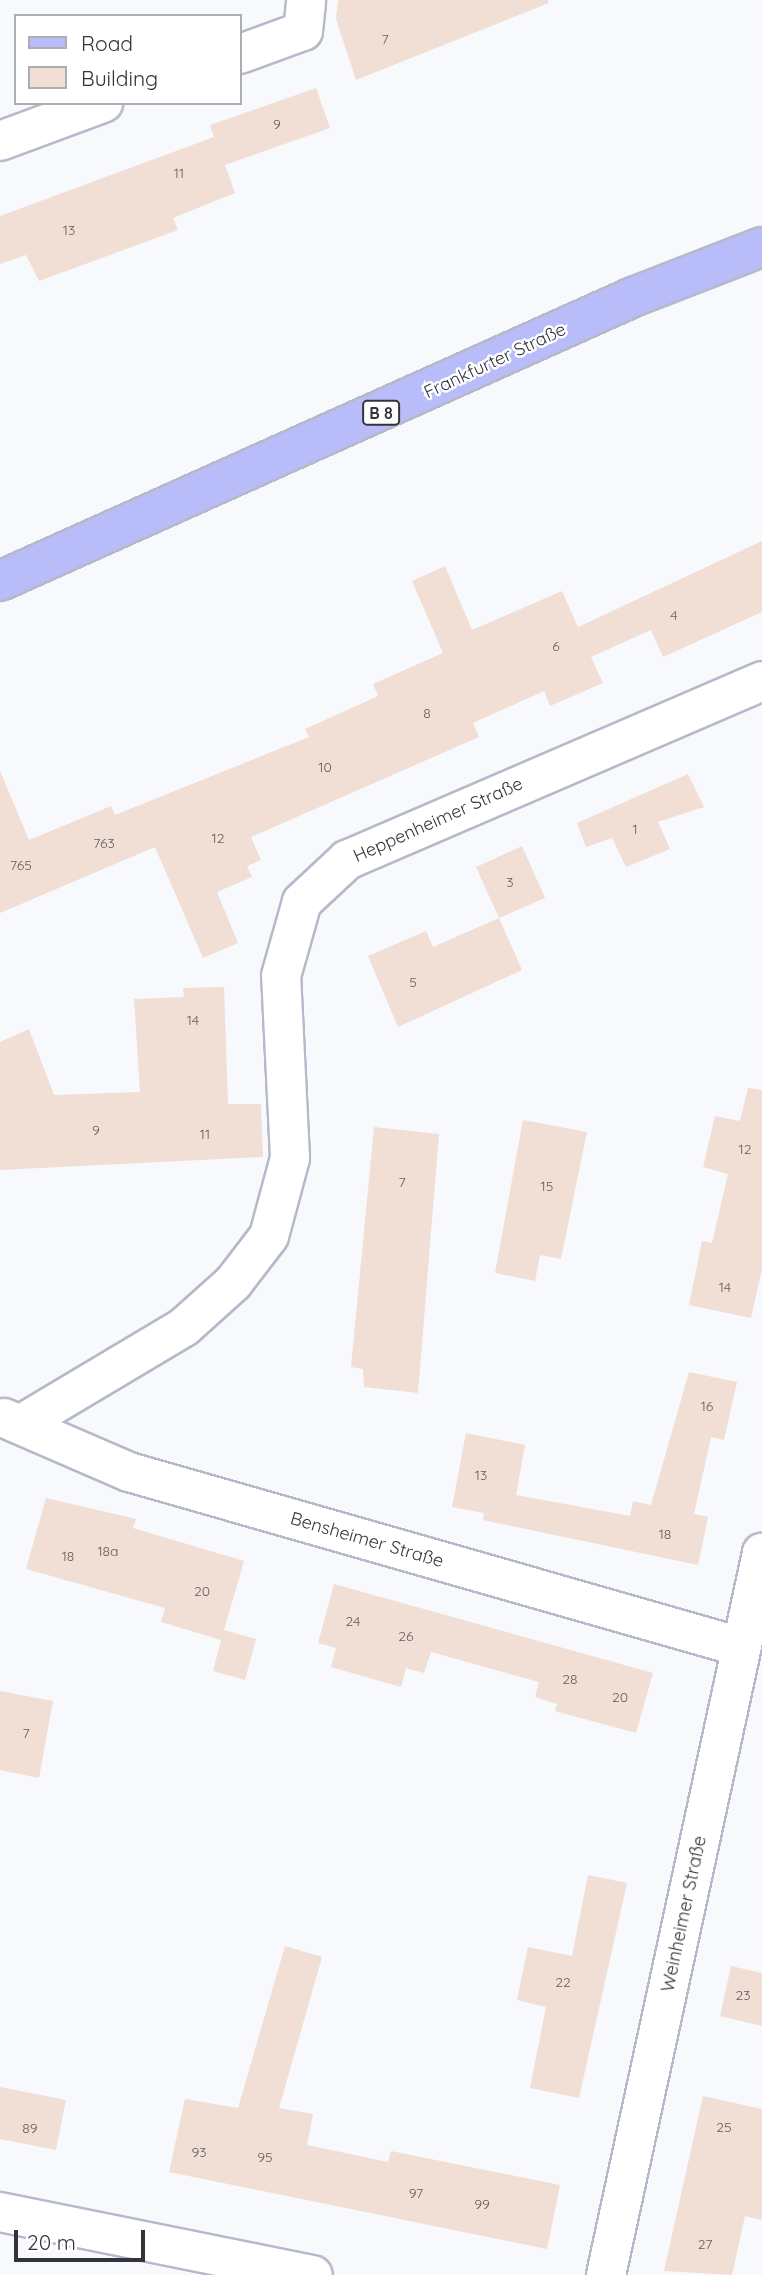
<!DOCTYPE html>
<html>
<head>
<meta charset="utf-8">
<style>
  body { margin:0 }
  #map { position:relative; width:762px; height:2275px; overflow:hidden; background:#f8f9fd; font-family:Quicksand,sans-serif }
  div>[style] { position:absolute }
  .building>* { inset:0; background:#f1ded4 }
  .roads { filter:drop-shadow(2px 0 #b6b9ca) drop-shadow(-2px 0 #b6b9ca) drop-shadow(0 2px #b6b9ca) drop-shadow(0 -2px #b6b9ca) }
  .minor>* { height:38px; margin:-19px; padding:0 19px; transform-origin:19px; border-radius:19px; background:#fff }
  .primary>* { height:38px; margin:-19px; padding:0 19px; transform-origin:19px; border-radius:19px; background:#b8bcf8 }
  span { translate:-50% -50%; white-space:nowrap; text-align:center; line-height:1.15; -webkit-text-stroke:5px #fff; paint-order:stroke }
  .number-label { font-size:14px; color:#625e61 }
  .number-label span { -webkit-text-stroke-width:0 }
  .shield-label span { padding:2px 5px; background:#fff; border:2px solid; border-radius:5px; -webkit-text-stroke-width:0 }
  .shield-label { font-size:16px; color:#33343b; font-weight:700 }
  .street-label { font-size:18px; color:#33343b }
  .legend { position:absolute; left:14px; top:14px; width:228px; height:91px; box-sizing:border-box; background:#fff; border:2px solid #adaeb1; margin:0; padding:9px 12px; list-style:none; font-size:21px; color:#33343b }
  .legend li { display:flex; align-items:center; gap:14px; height:35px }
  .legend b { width:35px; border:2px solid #adaeb1 }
  .scale { position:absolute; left:14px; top:2230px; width:131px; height:32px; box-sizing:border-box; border:4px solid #33343b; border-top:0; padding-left:9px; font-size:21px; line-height:24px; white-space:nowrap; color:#33343b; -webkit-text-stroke:5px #fff; paint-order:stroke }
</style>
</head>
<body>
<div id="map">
  <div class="building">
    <i style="clip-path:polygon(338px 0,548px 0,549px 3px,356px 80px,336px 19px)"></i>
    <i style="clip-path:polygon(316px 88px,330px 128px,225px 165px,235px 193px,173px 218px,178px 230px,39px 281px,26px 255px,0 264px,0 216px,214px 137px,210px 125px)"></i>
    <i style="clip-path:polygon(762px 541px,762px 612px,663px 657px,651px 630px,591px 657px,603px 683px,550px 706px,544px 691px,473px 723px,479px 737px,251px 837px,261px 860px,247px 866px,252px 877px,217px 892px,238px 943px,203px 958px,155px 847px,0 913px,0 771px,29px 840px,111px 806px,115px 815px,309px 737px,305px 729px,378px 696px,373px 684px,443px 653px,412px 581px,445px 566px,472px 630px,562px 591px,578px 627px)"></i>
    <i style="clip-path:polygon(688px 774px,704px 807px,658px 822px,670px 849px,626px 867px,612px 838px,586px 847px,577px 823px)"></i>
    <i style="clip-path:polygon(522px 846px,545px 898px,499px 918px,476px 867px)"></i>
    <i style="clip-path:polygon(499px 918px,522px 970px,398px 1027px,368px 956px,426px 931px,433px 947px)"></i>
    <i style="clip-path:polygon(224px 987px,228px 1104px,261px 1104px,263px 1157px,0 1170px,0 1042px,29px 1029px,54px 1095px,140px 1092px,134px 999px,184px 997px,183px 988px)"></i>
    <i style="clip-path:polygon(748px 1088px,762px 1090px,762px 1269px,751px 1318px,689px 1305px,702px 1241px,712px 1243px,728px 1174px,703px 1167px,715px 1116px,740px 1121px)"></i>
    <i style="clip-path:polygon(523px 1120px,587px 1132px,561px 1259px,540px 1255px,535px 1281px,495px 1273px)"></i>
    <i style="clip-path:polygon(374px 1127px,439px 1134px,418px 1393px,364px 1387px,363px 1369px,351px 1367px)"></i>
    <i style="clip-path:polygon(689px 1372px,737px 1382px,724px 1440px,711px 1437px,694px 1514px,708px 1517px,698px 1565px,483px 1520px,484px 1513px,452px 1507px,466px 1433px,525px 1445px,516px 1495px,630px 1516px,633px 1501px,651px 1505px)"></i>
    <i style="clip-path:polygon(46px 1498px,136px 1519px,133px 1528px,244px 1561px,224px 1630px,256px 1639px,245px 1680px,213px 1671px,221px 1640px,161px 1622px,165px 1608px,26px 1569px)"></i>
    <i style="clip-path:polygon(334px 1584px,653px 1673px,636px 1733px,555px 1711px,557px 1704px,535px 1697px,539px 1682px,431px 1652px,424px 1673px,406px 1668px,401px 1687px,331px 1667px,336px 1648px,318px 1643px)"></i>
    <i style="clip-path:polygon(0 1691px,53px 1701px,39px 1778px,0 1770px)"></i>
    <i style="clip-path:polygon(588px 1875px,627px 1883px,579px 2098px,530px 2088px,546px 2007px,517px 2000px,528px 1947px,572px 1956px)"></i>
    <i style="clip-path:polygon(285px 1946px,322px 1957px,279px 2108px,313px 2114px,307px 2145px,388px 2162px,391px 2151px,560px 2185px,547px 2249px,169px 2172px,185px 2099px,238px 2108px)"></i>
    <i style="clip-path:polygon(731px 1966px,762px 1973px,762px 2026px,720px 2016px)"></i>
    <i style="clip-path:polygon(0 2087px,66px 2100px,56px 2150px,0 2139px)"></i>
    <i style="clip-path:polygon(703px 2096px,762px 2109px,762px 2220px,745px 2216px,732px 2275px,664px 2271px)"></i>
  </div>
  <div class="roads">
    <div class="minor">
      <i style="left:240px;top:54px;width:67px;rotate:-20.1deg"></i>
      <i style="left:303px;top:31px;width:31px;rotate:-84deg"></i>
      <i style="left:0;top:141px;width:110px;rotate:-20.3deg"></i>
      <i style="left:4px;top:1418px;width:136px;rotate:23.4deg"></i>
      <i style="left:129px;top:1472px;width:637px;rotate:15.96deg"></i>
      <i style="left:23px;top:1423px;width:187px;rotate:-30.8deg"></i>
      <i style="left:184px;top:1327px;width:66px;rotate:-41.9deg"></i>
      <i style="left:233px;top:1283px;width:59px;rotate:-52.5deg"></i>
      <i style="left:269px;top:1236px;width:81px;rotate:-74.9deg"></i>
      <i style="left:290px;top:1158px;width:182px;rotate:-92.8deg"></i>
      <i style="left:281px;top:976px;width:77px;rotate:-74.2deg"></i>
      <i style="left:302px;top:902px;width:62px;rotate:-43deg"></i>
      <i style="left:347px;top:860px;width:452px;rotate:-23.3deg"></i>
      <i style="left:0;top:2212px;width:319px;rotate:11.4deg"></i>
      <i style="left:606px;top:2275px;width:739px;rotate:-77.81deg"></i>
    </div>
    <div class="primary">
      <i style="left:0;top:581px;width:694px;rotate:-24.16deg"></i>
      <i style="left:633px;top:297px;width:138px;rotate:-21.2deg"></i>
    </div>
  </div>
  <div class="number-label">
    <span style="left:385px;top:39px">7</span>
    <span style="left:277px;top:124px">9</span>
    <span style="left:179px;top:173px">11</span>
    <span style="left:69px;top:230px">13</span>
    <span style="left:674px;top:615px">4</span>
    <span style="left:556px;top:646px">6</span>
    <span style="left:427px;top:713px">8</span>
    <span style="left:325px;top:767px">10</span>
    <span style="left:635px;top:829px">1</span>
    <span style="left:218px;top:838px">12</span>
    <span style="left:104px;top:843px">763</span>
    <span style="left:21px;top:865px">765</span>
    <span style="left:510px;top:882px">3</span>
    <span style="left:413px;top:982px">5</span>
    <span style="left:193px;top:1020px">14</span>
    <span style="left:96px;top:1130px">9</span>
    <span style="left:205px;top:1134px">11</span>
    <span style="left:745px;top:1149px">12</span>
    <span style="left:402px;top:1182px">7</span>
    <span style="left:547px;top:1186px">15</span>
    <span style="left:725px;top:1287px">14</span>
    <span style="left:707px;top:1406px">16</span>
    <span style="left:481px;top:1475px">13</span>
    <span style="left:665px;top:1534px">18</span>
    <span style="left:108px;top:1551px">18a</span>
    <span style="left:68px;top:1556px">18</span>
    <span style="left:202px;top:1591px">20</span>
    <span style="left:353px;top:1621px">24</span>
    <span style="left:406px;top:1636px">26</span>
    <span style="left:570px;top:1679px">28</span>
    <span style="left:620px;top:1697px">20</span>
    <span style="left:26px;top:1733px">7</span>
    <span style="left:563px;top:1982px">22</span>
    <span style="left:743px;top:1995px">23</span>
    <span style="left:724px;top:2127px">25</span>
    <span style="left:30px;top:2128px">89</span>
    <span style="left:199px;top:2152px">93</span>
    <span style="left:265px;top:2157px">95</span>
    <span style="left:416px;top:2193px">97</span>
    <span style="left:482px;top:2204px">99</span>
    <span style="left:705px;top:2244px">27</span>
  </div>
  <div class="shield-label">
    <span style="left:381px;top:413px">B 8</span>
  </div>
  <div class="street-label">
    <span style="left:495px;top:361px;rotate:-25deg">Frankfurter Straße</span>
    <span style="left:438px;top:820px;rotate:-24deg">Heppenheimer Straße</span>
    <span style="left:367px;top:1540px;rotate:16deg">Bensheimer Straße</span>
    <span style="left:684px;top:1914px;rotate:-78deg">Weinheimer Straße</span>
  </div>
  <ul class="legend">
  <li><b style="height:9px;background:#b8bcf8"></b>Road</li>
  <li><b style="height:19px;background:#f1ded4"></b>Building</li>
  </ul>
  <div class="scale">20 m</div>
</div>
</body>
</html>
